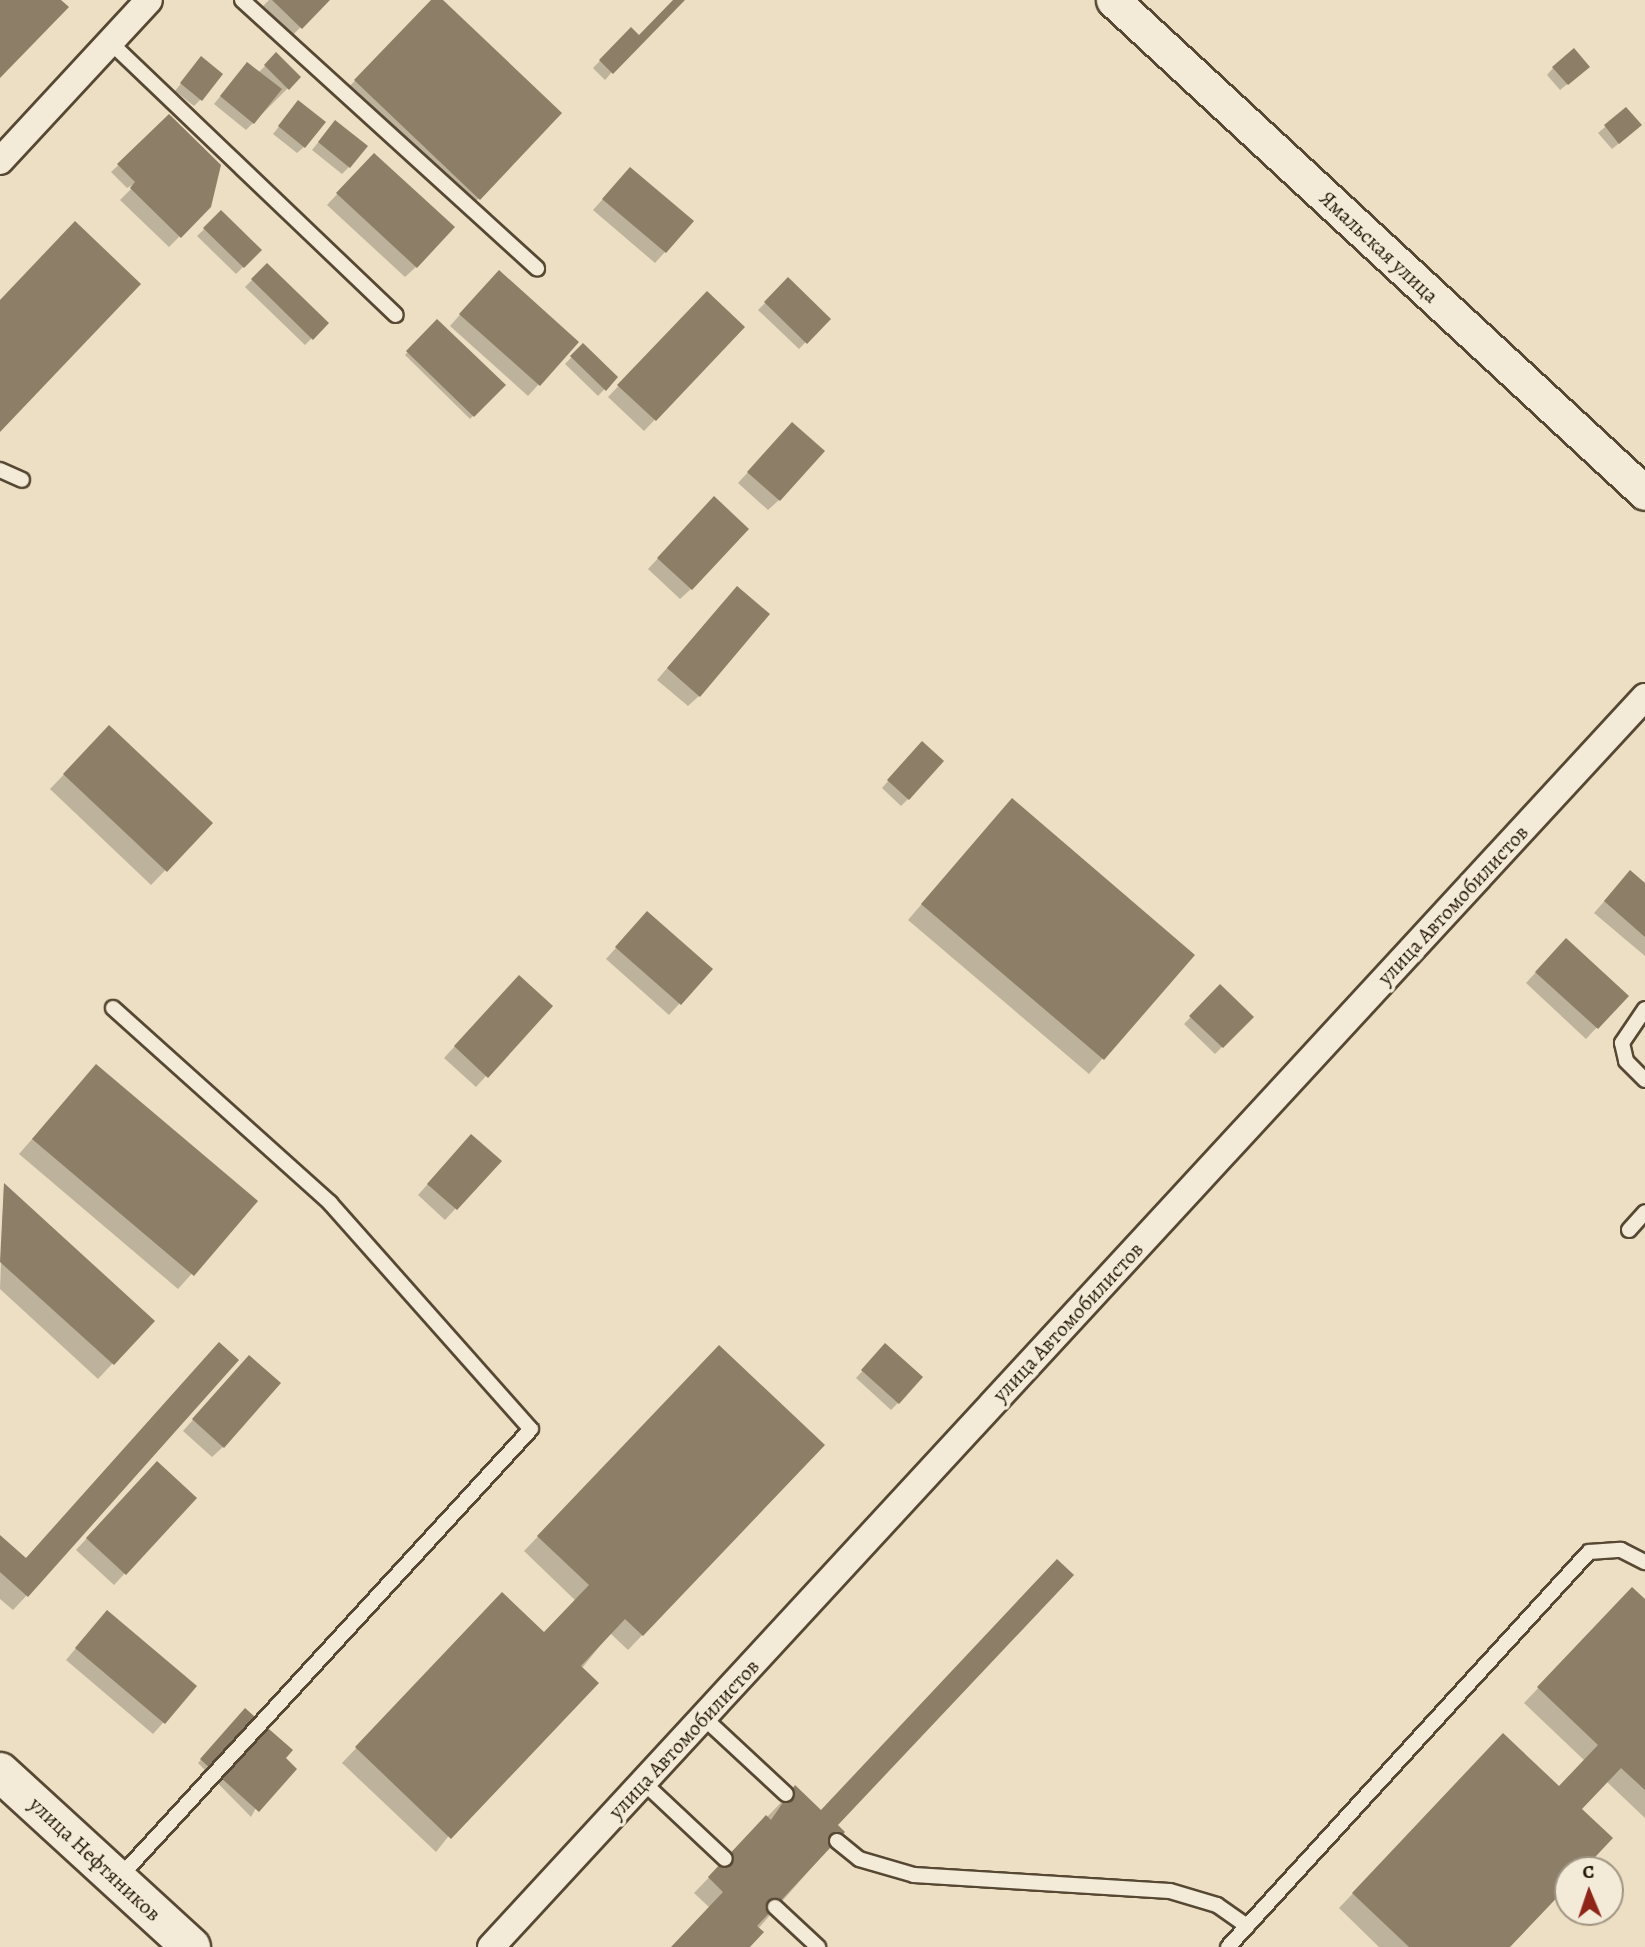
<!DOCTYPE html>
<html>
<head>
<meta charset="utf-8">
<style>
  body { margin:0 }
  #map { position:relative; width:1645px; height:1947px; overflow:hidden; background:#eddfc3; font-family:Alegreya,serif }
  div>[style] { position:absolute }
  .shadow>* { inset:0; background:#0003 }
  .building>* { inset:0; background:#8c7e67 }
  .roads { filter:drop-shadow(2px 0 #564833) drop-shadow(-2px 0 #564833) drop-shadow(0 2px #564833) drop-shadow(0 -2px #564833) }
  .service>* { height:14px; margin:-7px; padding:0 7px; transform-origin:7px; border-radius:7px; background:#f3ead8 }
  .minor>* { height:26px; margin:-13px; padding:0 13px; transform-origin:13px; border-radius:13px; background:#f3ead8 }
  .tertiary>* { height:33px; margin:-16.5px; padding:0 16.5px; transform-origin:16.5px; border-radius:16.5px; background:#f3ead8 }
  .secondary>* { height:38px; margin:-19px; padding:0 19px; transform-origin:19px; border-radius:19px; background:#f3ead8 }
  span { translate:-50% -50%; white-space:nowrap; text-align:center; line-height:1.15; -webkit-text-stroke:7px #f3ead8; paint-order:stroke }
  .street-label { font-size:21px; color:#231503 }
  .north { position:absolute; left:1554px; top:1856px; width:70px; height:70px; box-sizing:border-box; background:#f3ead8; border:2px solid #a09583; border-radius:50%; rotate:358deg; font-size:19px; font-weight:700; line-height:28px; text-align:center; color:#231503 }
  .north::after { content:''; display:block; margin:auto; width:24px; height:32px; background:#8f2418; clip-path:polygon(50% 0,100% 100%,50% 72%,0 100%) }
</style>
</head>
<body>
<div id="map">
  <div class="shadow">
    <i style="clip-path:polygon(269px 0,327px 0,290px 38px,260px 9px)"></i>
    <i style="clip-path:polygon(433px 0,440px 0,479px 198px,465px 213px,341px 95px)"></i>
    <i style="clip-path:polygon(675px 0,605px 80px,593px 68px,631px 29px,639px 37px)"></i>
    <i style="clip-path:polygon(276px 55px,299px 77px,246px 130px,214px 104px,241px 71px,258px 73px)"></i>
    <i style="clip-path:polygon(195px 66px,201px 99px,194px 106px,175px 91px)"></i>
    <i style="clip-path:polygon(1553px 68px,1581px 73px,1560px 90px,1547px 75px)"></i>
    <i style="clip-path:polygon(1626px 109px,1633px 132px,1612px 149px,1598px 133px)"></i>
    <i style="clip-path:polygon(292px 110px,304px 147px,297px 153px,273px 134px)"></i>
    <i style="clip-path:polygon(329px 129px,349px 167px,342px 174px,312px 150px)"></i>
    <i style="clip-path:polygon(153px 133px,210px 206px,169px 247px,120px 200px,138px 182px,127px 188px,111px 172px)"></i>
    <i style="clip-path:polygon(363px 166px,416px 267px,405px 277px,327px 205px)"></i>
    <i style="clip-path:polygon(620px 180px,665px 252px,655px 263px,593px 210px)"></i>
    <i style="clip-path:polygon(221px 213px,260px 250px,236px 274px,197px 236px)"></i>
    <i style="clip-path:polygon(267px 265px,327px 323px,305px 345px,245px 287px)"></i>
    <i style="clip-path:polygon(788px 280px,828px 319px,799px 349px,758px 310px)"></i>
    <i style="clip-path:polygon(488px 283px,577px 342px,528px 396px,450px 326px)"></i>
    <i style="clip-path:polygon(707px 293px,743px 327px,644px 431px,608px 397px)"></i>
    <i style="clip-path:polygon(437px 321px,503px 385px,470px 419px,405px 355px)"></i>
    <i style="clip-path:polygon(583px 345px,616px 377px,598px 396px,565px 364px)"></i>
    <i style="clip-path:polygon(782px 435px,779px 500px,768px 510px,738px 483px)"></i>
    <i style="clip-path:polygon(704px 509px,691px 589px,680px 599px,648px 569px)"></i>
    <i style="clip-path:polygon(726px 599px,699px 696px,688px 706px,657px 680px)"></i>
    <i style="clip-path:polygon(95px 742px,211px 823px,151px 885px,50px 789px)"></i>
    <i style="clip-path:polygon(915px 750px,908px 799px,901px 806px,882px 788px)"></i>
    <i style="clip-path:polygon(998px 815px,1193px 955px,1089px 1074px,908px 920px)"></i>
    <i style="clip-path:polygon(1620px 883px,1645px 885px,1645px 956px,1594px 913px)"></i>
    <i style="clip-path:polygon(637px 924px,710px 970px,669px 1015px,606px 959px)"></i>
    <i style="clip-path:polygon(1555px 951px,1626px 996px,1586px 1039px,1526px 983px)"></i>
    <i style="clip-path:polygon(1220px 987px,1252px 1017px,1215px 1054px,1184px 1024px)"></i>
    <i style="clip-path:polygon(508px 988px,550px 1006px,476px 1087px,444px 1058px)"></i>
    <i style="clip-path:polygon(96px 1066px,256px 1202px,178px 1289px,19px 1154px)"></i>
    <i style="clip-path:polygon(461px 1147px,499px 1161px,445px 1220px,418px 1195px)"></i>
    <i style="clip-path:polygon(4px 1185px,152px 1321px,98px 1379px,0 1289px)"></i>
    <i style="clip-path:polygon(879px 1352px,898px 1403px,891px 1410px,856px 1378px)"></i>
    <i style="clip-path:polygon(705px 1362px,823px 1445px,628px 1650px,610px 1633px,436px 1852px,342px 1763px,488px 1609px,544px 1634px,576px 1601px,524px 1551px)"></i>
    <i style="clip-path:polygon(239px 1368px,223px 1447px,212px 1457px,183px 1431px)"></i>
    <i style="clip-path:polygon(146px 1474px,195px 1498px,114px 1585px,76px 1550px)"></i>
    <i style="clip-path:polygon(0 1538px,25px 1560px,27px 1595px,13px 1610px,0 1599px)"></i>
    <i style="clip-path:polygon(1645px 1602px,1645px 1818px,1606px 1781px,1580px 1809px,1581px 1870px,1568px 1870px,1568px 1884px,1508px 1947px,1379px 1947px,1339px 1908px,1489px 1750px,1558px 1788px,1585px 1761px,1524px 1703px,1618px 1604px)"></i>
    <i style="clip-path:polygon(97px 1623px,195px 1687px,153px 1734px,66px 1660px)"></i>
    <i style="clip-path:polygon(245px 1711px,283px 1759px,251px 1817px,198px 1763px)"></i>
    <i style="clip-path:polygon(795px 1788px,843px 1832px,742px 1947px,673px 1947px,710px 1908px,694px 1893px)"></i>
  </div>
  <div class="building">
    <i style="clip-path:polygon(0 0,61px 0,69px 7px,0 78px)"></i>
    <i style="clip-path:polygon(272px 0,330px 0,302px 29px)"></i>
    <i style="clip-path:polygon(431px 0,443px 0,562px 113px,480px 200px,354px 80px)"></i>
    <i style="clip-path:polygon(673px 0,685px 0,613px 74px,599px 60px,631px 27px,639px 35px)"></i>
    <i style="clip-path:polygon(1574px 48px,1590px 67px,1568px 85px,1552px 67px)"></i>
    <i style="clip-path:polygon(276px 52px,301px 77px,289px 90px,264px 65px)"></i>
    <i style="clip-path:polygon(201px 56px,223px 74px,202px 101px,180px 83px)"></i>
    <i style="clip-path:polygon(247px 62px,282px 89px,254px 124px,220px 96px)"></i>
    <i style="clip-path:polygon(298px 100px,326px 122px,305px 148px,278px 126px)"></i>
    <i style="clip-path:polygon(1626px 107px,1642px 125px,1619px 144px,1604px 125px)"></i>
    <i style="clip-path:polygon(169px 114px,221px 165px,211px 207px,181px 238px,130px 188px,135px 182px,117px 164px)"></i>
    <i style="clip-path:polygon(335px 120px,368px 146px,350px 168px,318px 142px)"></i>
    <i style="clip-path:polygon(374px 153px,455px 227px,417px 268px,336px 193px)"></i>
    <i style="clip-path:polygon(630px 167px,694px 221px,666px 253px,602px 199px)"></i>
    <i style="clip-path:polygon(221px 210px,262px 250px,244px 268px,203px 228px)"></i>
    <i style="clip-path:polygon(75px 221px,141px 284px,0 432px,0 300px)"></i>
    <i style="clip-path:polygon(267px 263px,329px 323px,313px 340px,251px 279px)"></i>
    <i style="clip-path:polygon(499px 270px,579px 342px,540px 386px,459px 314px)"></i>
    <i style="clip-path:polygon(788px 277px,831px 319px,807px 344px,764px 302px)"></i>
    <i style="clip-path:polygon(707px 291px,745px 327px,656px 421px,617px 385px)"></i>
    <i style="clip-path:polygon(437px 319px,506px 385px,474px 417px,406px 351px)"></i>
    <i style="clip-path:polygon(583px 343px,618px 377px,606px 391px,570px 356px)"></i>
    <i style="clip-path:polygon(792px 422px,825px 451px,780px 501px,747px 472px)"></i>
    <i style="clip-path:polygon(714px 496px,749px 529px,692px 590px,657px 558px)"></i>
    <i style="clip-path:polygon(737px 586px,770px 614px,700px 697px,667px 668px)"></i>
    <i style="clip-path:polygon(109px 725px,213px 823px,167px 872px,63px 774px)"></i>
    <i style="clip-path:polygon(922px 741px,944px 761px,909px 800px,887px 780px)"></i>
    <i style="clip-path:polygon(1012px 798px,1195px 955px,1104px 1060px,921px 904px)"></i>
    <i style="clip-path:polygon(1630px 870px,1645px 883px,1645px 937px,1604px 901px)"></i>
    <i style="clip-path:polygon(647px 911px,713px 969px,681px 1005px,615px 947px)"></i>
    <i style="clip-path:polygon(1566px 938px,1629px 996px,1598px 1029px,1535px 972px)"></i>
    <i style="clip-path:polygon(519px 975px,553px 1006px,488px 1078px,454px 1046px)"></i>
    <i style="clip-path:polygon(1220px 984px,1254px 1017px,1223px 1048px,1189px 1016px)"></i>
    <i style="clip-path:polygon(96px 1064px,258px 1201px,194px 1276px,32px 1139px)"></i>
    <i style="clip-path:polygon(471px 1134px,502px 1161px,457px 1210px,427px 1184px)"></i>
    <i style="clip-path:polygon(4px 1183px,155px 1321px,114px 1365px,0 1262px)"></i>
    <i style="clip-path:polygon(219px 1342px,239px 1360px,28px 1597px,0 1572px,0 1535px,26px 1558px)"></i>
    <i style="clip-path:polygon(885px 1343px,923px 1377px,899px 1404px,861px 1370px)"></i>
    <i style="clip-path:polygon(719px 1345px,825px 1445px,643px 1636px,625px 1619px,581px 1666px,599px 1683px,451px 1839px,355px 1747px,502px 1592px,544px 1632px,589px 1585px,537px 1536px)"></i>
    <i style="clip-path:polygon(249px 1355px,281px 1383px,224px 1448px,192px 1419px)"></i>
    <i style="clip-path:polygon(157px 1461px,197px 1498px,126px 1575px,86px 1538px)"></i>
    <i style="clip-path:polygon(1057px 1559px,1074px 1575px,838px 1825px,845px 1832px,757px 1926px,764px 1932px,750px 1947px,671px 1947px,723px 1892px,708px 1877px,766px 1815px,771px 1820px,795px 1785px,821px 1810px)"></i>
    <i style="clip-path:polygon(1632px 1587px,1645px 1599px,1645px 1790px,1621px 1768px,1582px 1809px,1613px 1838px,1583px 1870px,1568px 1870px,1568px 1886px,1510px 1947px,1409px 1947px,1352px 1893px,1503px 1733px,1559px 1786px,1598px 1745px,1537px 1687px)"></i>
    <i style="clip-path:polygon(107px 1610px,197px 1686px,165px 1724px,75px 1648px)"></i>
    <i style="clip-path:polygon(245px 1708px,293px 1750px,286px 1758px,297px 1769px,259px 1812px,200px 1759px)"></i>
  </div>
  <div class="roads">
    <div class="service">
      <i style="left:242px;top:0;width:399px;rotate:42.3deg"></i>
      <i style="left:110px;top:42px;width:395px;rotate:43.7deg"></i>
      <i style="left:0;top:470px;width:24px;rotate:24deg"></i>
      <i style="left:113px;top:1008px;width:292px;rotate:41.9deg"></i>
      <i style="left:330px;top:1203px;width:302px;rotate:48.4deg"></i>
      <i style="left:531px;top:1429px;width:611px;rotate:132.55deg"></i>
      <i style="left:1645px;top:1009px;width:41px;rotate:124.1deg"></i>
      <i style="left:1622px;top:1043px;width:18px;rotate:77deg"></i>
      <i style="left:1626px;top:1061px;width:27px;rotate:45deg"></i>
      <i style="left:1629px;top:1230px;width:24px;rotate:-48deg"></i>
      <i style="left:703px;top:1717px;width:113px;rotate:42.9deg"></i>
      <i style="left:643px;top:1782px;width:112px;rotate:43.2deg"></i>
      <i style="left:837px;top:1841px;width:28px;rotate:39deg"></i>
      <i style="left:859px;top:1859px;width:57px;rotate:16.2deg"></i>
      <i style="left:914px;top:1875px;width:256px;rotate:3.6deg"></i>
      <i style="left:1170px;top:1891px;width:49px;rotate:16.6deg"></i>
      <i style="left:1217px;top:1905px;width:37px;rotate:35deg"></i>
      <i style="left:775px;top:1907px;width:59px;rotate:42.9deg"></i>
      <i style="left:1228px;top:1947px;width:535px;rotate:-47.58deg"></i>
      <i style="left:1589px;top:1552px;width:32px;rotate:-4deg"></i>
      <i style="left:1621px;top:1550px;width:27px;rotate:27deg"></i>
    </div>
    <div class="minor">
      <i style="left:0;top:161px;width:219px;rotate:-47.2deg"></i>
      <i style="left:491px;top:1947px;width:1701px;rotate:-47.29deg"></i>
    </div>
    <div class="tertiary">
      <i style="left:1113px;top:0;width:725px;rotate:42.82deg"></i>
    </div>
    <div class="secondary">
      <i style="left:0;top:1772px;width:259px;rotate:42.5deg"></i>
    </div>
  </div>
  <div class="street-label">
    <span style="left:1379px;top:247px;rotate:43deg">Ямальская улица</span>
    <span style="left:1453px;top:905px;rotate:-47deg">улица Автомобилистов</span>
    <span style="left:1068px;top:1322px;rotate:-47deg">улица Автомобилистов</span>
    <span style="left:684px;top:1739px;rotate:-47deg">улица Автомобилистов</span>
    <span style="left:95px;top:1859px;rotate:43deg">улица Нефтяников</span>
  </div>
  <div class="north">С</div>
</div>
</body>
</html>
